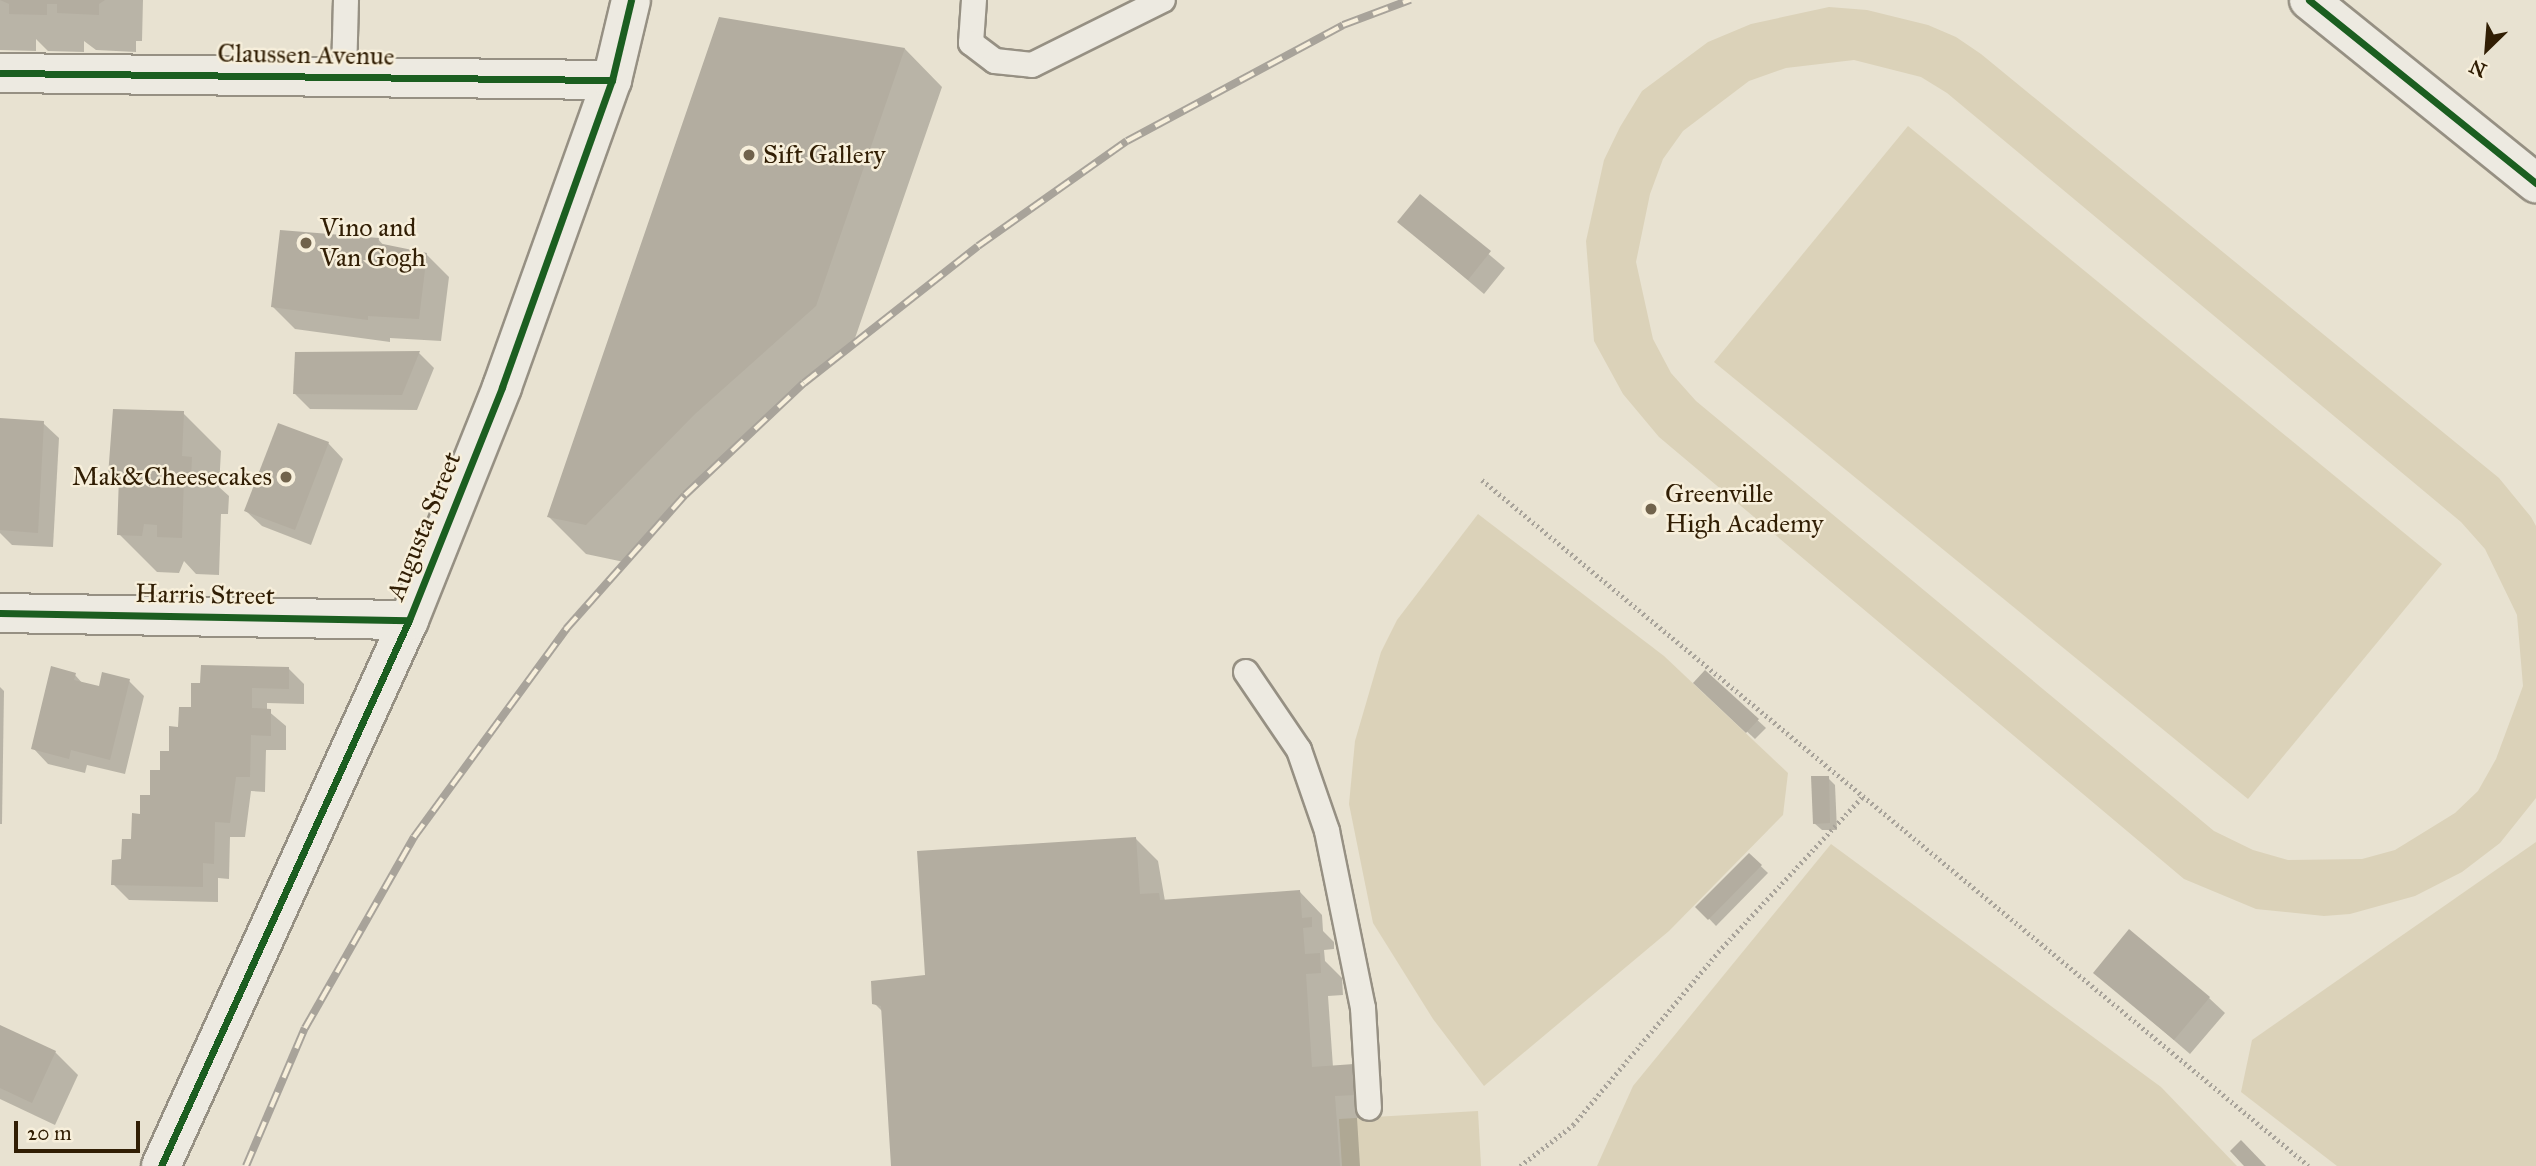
<!DOCTYPE html>
<html>
<head>
<meta charset="utf-8">
<style>
  body { margin:0 }
  #map { position:relative; width:2536px; height:1166px; overflow:hidden; background:#e8e2d1; font-family:"IM FELL Great Primer",serif }
  div>[style] { position:absolute }
  .green>* { inset:0; background:#dbd2b9 }
  .shadow>* { inset:0; background:#0003 }
  .building>* { inset:0; background:#b3ada0 }
  .path>* { height:4.5px; margin-top:-2.25px; transform-origin:0; background:repeating-linear-gradient(90deg,#a8a39a 0 2px,transparent 0 5.5px) }
  .roads { filter:drop-shadow(2px 0 #969083) drop-shadow(-2px 0 #969083) drop-shadow(0 2px #969083) drop-shadow(0 -2px #969083) }
  .service>* { height:24px; margin:-12px; padding:0 12px; transform-origin:12px; border-radius:12px; background:#edeae1 }
  .minor>* { height:38px; margin:-19px; padding:0 19px; transform-origin:19px; border-radius:19px; background:#edeae1 }
  .tertiary>* { height:38px; margin:-19px; padding:0 19px; transform-origin:19px; border-radius:19px; background:#edeae1 }
  .secondary>* { height:38px; margin:-19px; padding:0 19px; transform-origin:19px; border-radius:19px; background:#edeae1 }
  .rail>* { height:8px; margin-top:-4px; transform-origin:0; background:repeating-linear-gradient(90deg,#f7efdb 0 16px,#a8a39a 0 32px); box-sizing:border-box; border-block:2px solid #a8a39a }
  .cycleway>* { height:7px; margin:-3.5px; padding:0 3.5px; transform-origin:3.5px; border-radius:3.5px; background:#1b5e20 }
  .dots>* { width:19px; height:19px; translate:-50% -50%; box-sizing:border-box; border:4px solid #f7efdb; border-radius:50% }
  span { translate:-50% -50%; white-space:nowrap; text-align:center; line-height:1.15; -webkit-text-stroke:5px #f7efdb; paint-order:stroke }
  .street-label { font-size:26px; color:#311e04 }
  .poi-label { font-size:26px; color:#311e04 }
  .left { translate:0 -50%; text-align:left }
  .right { translate:-100% -50%; text-align:right }
  .north { position:absolute; left:2452px; top:14px; width:70px; height:70px; -webkit-text-stroke:5px #f7efdb; paint-order:stroke; rotate:205deg; font-size:19px; font-weight:700; line-height:28px; text-align:center; color:#311e04 }
  .north::after { content:''; display:block; margin:auto; width:24px; height:32px; background:#311e04; clip-path:polygon(50% 0,100% 100%,50% 72%,0 100%) }
  .scale { position:absolute; left:14px; top:1121px; width:126px; height:32px; box-sizing:border-box; border:4px solid #311e04; border-top:0; padding-left:9px; font-size:21px; line-height:24px; white-space:nowrap; color:#311e04; -webkit-text-stroke:5px #f7efdb; paint-order:stroke }
</style>
</head>
<body>
<div id="map">
  <div class="green">
    <i style="clip-path:polygon(evenodd,1829px 7px,1867px 10px,1928px 25px,1956px 37px,1981px 54px,2499px 478px,2531px 517px,2536px 526px,2536px 798px,2500px 843px,2462px 872px,2415px 896px,2350px 914px,2324px 916px,2256px 909px,2184px 879px,1659px 437px,1623px 394px,1594px 341px,1586px 241px,1604px 160px,1620px 127px,1642px 91px,1708px 42px,1751px 24px,1829px 7px,1854px 60px,1921px 77px,1947px 93px,2461px 522px,2485px 549px,2517px 615px,2523px 686px,2496px 759px,2478px 791px,2455px 813px,2395px 850px,2362px 859px,2288px 860px,2253px 850px,2214px 831px,1696px 401px,1671px 373px,1653px 339px,1636px 262px,1650px 194px,1663px 159px,1683px 131px,1749px 81px,1786px 68px,1854px 60px)"></i>
    <i style="clip-path:polygon(1908px 126px,2442px 564px,2248px 799px,1714px 362px)"></i>
    <i style="clip-path:polygon(1478px 514px,1664px 656px,1788px 773px,1783px 815px,1669px 931px,1484px 1086px,1433px 1019px,1373px 923px,1349px 804px,1355px 741px,1381px 652px,1397px 620px)"></i>
    <i style="clip-path:polygon(2536px 842px,2536px 1166px,2337px 1166px,2241px 1092px,2252px 1040px)"></i>
    <i style="clip-path:polygon(1831px 844px,2161px 1087px,2237px 1166px,1597px 1166px,1633px 1086px)"></i>
    <i style="clip-path:polygon(1478px 1111px,1481px 1166px,1342px 1166px,1339px 1119px)"></i>
  </div>
  <div class="shadow">
    <i style="clip-path:polygon(0 0,143px 0,142px 41px,136px 41px,136px 52px,96px 50px,84px 41px,84px 52px,48px 51px,36px 39px,36px 51px,0 50px)"></i>
    <i style="clip-path:polygon(720px 19px,905px 49px,942px 87px,853px 344px,733px 451px,624px 562px,586px 554px,549px 517px)"></i>
    <i style="clip-path:polygon(1420px 196px,1505px 268px,1484px 294px,1399px 222px)"></i>
    <i style="clip-path:polygon(378px 239px,385px 247px,426px 254px,449px 277px,441px 341px,390px 338px,390px 342px,295px 329px,272px 306px)"></i>
    <i style="clip-path:polygon(419px 353px,434px 368px,417px 410px,310px 409px,294px 393px)"></i>
    <i style="clip-path:polygon(183px 413px,221px 451px,219px 487px,229px 496px,228px 514px,221px 514px,219px 575px,196px 574px,184px 561px,179px 573px,157px 572px,119px 534px,120px 485px,110px 475px)"></i>
    <i style="clip-path:polygon(0 420px,43px 423px,59px 438px,53px 547px,12px 545px,0 533px)"></i>
    <i style="clip-path:polygon(328px 443px,343px 459px,311px 545px,262px 526px,246px 511px)"></i>
    <i style="clip-path:polygon(289px 669px,304px 684px,304px 704px,267px 703px,267px 710px,286px 726px,286px 750px,266px 750px,265px 792px,251px 791px,245px 837px,230px 837px,229px 879px,218px 878px,218px 902px,129px 900px,113px 884px,192px 709px)"></i>
    <i style="clip-path:polygon(1705px 672px,1766px 728px,1755px 739px,1695px 683px)"></i>
    <i style="clip-path:polygon(75px 675px,84px 685px,100px 689px,129px 681px,144px 696px,125px 774px,87px 765px,85px 773px,48px 764px,33px 748px)"></i>
    <i style="clip-path:polygon(0 687px,4px 691px,2px 824px,0 824px)"></i>
    <i style="clip-path:polygon(1828px 778px,1835px 785px,1837px 830px,1822px 830px,1814px 823px)"></i>
    <i style="clip-path:polygon(1136px 839px,1158px 861px,1165px 901px,1300px 892px,1322px 915px,1323px 931px,1334px 942px,1334px 949px,1324px 950px,1325px 961px,1342px 978px,1343px 995px,1328px 996px,1333px 1067px,1353px 1066px,1376px 1089px,1378px 1117px,1357px 1118px,1360px 1166px,893px 1166px,883px 1012px,874px 1003px,926px 976px)"></i>
    <i style="clip-path:polygon(1749px 855px,1768px 873px,1716px 926px,1698px 907px)"></i>
    <i style="clip-path:polygon(2096px 973px,2209px 998px,2225px 1013px,2190px 1054px)"></i>
    <i style="clip-path:polygon(0 1027px,55px 1052px,78px 1075px,55px 1125px,0 1099px)"></i>
  </div>
  <div class="building">
    <i style="clip-path:polygon(0 0,105px 0,99px 4px,99px 15px,57px 13px,57px 4px,47px 4px,47px 15px,9px 14px,9px 4px)"></i>
    <i style="clip-path:polygon(719px 17px,905px 48px,816px 306px,695px 414px,586px 525px,547px 517px)"></i>
    <i style="clip-path:polygon(1420px 194px,1491px 251px,1468px 280px,1397px 222px)"></i>
    <i style="clip-path:polygon(280px 230px,379px 238px,378px 243px,427px 253px,419px 319px,368px 316px,368px 320px,271px 307px)"></i>
    <i style="clip-path:polygon(420px 351px,402px 395px,293px 394px,295px 352px)"></i>
    <i style="clip-path:polygon(113px 409px,184px 411px,182px 456px,192px 457px,191px 477px,184px 477px,182px 538px,157px 537px,157px 525px,144px 524px,142px 536px,117px 535px,119px 476px,108px 476px)"></i>
    <i style="clip-path:polygon(0 418px,44px 421px,38px 533px,0 530px)"></i>
    <i style="clip-path:polygon(278px 423px,329px 442px,295px 530px,244px 511px)"></i>
    <i style="clip-path:polygon(201px 665px,289px 667px,289px 689px,252px 688px,252px 708px,271px 709px,271px 736px,251px 735px,250px 777px,236px 777px,230px 823px,215px 822px,214px 864px,203px 863px,203px 887px,111px 885px,112px 860px,121px 859px,122px 839px,131px 839px,132px 813px,140px 814px,140px 795px,150px 795px,150px 770px,160px 770px,160px 751px,169px 751px,169px 726px,178px 727px,179px 707px,191px 707px,191px 683px,200px 683px)"></i>
    <i style="clip-path:polygon(51px 666px,76px 673px,74px 680px,99px 686px,102px 672px,130px 679px,110px 760px,71px 750px,69px 759px,31px 749px)"></i>
    <i style="clip-path:polygon(1705px 670px,1759px 719px,1746px 733px,1693px 683px)"></i>
    <i style="clip-path:polygon(1811px 776px,1829px 776px,1830px 823px,1813px 824px)"></i>
    <i style="clip-path:polygon(1136px 837px,1140px 894px,1159px 893px,1160px 900px,1300px 890px,1302px 918px,1312px 917px,1312px 927px,1303px 928px,1305px 954px,1320px 953px,1321px 973px,1306px 974px,1312px 1067px,1354px 1064px,1356px 1095px,1335px 1096px,1340px 1166px,891px 1166px,881px 1006px,872px 1004px,871px 981px,925px 975px,917px 851px)"></i>
    <i style="clip-path:polygon(1749px 853px,1762px 865px,1708px 920px,1695px 907px)"></i>
    <i style="clip-path:polygon(2129px 929px,2210px 997px,2174px 1040px,2093px 973px)"></i>
    <i style="clip-path:polygon(0 1025px,56px 1051px,32px 1103px,0 1088px)"></i>
    <i style="clip-path:polygon(2241px 1140px,2266px 1166px,2244px 1166px,2230px 1151px)"></i>
  </div>
  <div class="path">
    <i style="left:1482px;top:480px;width:1074px;rotate:39.68deg"></i>
    <i style="left:1520px;top:1166px;width:67px;rotate:-37.7deg"></i>
    <i style="left:1573px;top:1125px;width:226px;rotate:-50deg"></i>
    <i style="left:1718px;top:952px;width:213px;rotate:-47.1deg"></i>
  </div>
  <div class="roads">
    <div class="service">
      <i style="left:974px;top:0;width:43px;rotate:94deg"></i>
      <i style="left:971px;top:43px;width:30px;rotate:37deg"></i>
      <i style="left:995px;top:61px;width:37px;rotate:6deg"></i>
      <i style="left:1032px;top:65px;width:146px;rotate:-26.4deg"></i>
      <i style="left:344px;top:76px;width:76px;rotate:-88.5deg"></i>
      <i style="left:1246px;top:672px;width:94px;rotate:55.8deg"></i>
      <i style="left:1299px;top:750px;width:86px;rotate:70.9deg"></i>
      <i style="left:1327px;top:831px;width:181px;rotate:78.5deg"></i>
      <i style="left:1363px;top:1008px;width:100px;rotate:86.6deg"></i>
    </div>
    <div class="minor">
      <i style="left:0;top:73px;width:612px;rotate:0.66deg"></i>
      <i style="left:0;top:613px;width:409px;rotate:1deg"></i>
    </div>
    <div class="tertiary">
      <i style="left:2309px;top:0;width:292px;rotate:38.9deg"></i>
    </div>
    <div class="secondary">
      <i style="left:161px;top:1166px;width:600px;rotate:-65.57deg"></i>
      <i style="left:409px;top:620px;width:251px;rotate:-68.2deg"></i>
      <i style="left:502px;top:387px;width:326px;rotate:-70.3deg"></i>
      <i style="left:612px;top:80px;width:82px;rotate:-76.6deg"></i>
    </div>
  </div>
  <div class="rail">
    <i style="left:246px;top:1166px;width:150px;rotate:-66.9deg"></i>
    <i style="left:305px;top:1028px;width:220px;rotate:-60.3deg"></i>
    <i style="left:414px;top:837px;width:258px;rotate:-53.8deg"></i>
    <i style="left:566px;top:629px;width:179px;rotate:-48.4deg"></i>
    <i style="left:685px;top:495px;width:163px;rotate:-43.3deg"></i>
    <i style="left:804px;top:383px;width:221px;rotate:-38.2deg"></i>
    <i style="left:978px;top:246px;width:182px;rotate:-35.2deg"></i>
    <i style="left:1127px;top:141px;width:245px;rotate:-28.2deg"></i>
    <i style="left:1343px;top:25px;width:72px;rotate:-20.5deg"></i>
  </div>
  <div class="cycleway">
    <i style="left:2309px;top:0;width:292px;rotate:38.9deg"></i>
    <i style="left:0;top:73px;width:612px;rotate:0.66deg"></i>
    <i style="left:0;top:613px;width:409px;rotate:1deg"></i>
    <i style="left:161px;top:1166px;width:600px;rotate:-65.57deg"></i>
    <i style="left:409px;top:620px;width:251px;rotate:-68.2deg"></i>
    <i style="left:502px;top:387px;width:326px;rotate:-70.3deg"></i>
    <i style="left:612px;top:80px;width:82px;rotate:-76.6deg"></i>
  </div>
  <div class="dots">
    <i style="left:749px;top:155px;background:#71634c"></i>
    <i style="left:306px;top:243px;background:#71634c"></i>
    <i style="left:286px;top:477px;background:#71634c"></i>
    <i style="left:1651px;top:509px;background:#71634c"></i>
  </div>
  <div class="street-label">
    <span style="left:306px;top:55px;rotate:1deg">Claussen Avenue</span>
    <span style="left:424px;top:526px;rotate:-68deg">Augusta Street</span>
    <span style="left:205px;top:595px;rotate:1deg">Harris Street</span>
  </div>
  <div class="poi-label">
    <span class="left" style="left:763px;top:155px">Sift Gallery</span>
    <span class="left" style="left:320px;top:243px">Vino and<br>Van Gogh</span>
    <span class="right" style="left:272px;top:477px">Mak&amp;Cheesecakes</span>
    <span class="left" style="left:1665px;top:509px">Greenville<br>High Academy</span>
  </div>
  <div class="north">N</div>
  <div class="scale">20 m</div>
</div>
</body>
</html>
